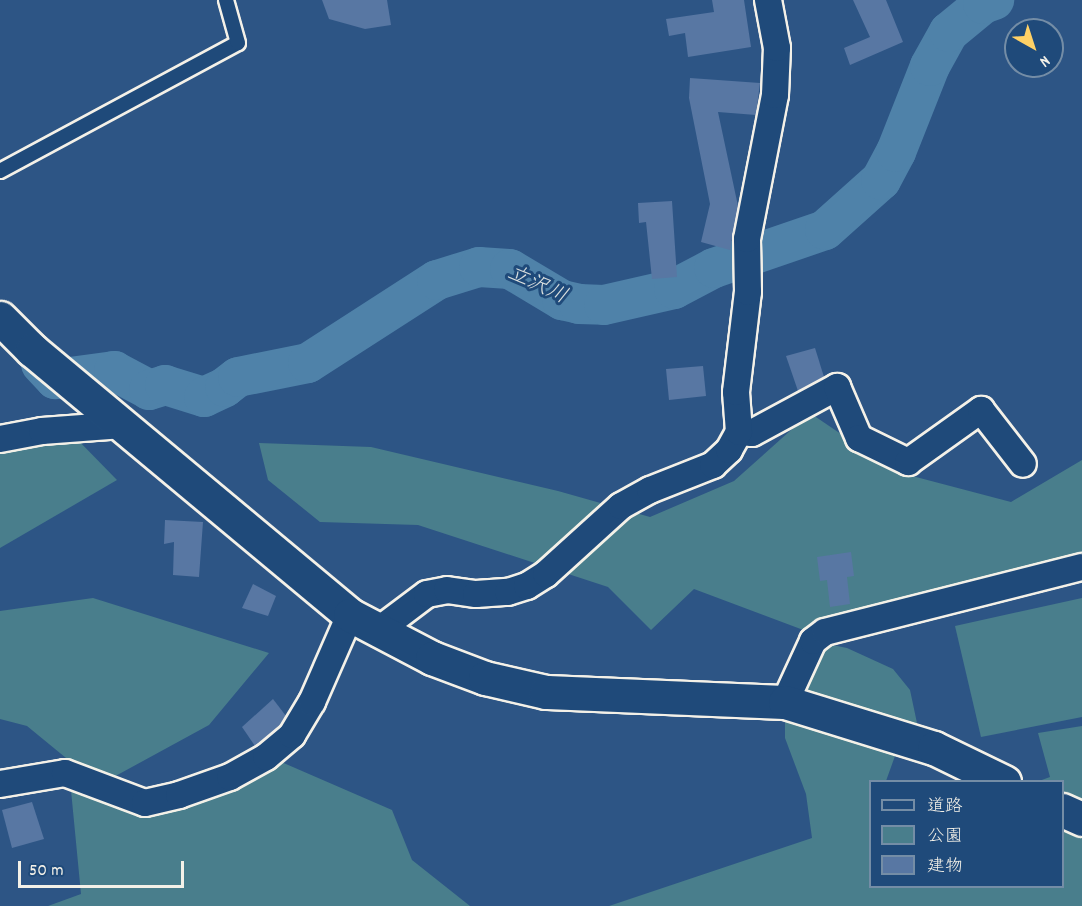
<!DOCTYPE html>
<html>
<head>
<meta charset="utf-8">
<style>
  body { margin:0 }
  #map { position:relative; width:1082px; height:906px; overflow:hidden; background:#2d5585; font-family:Dekko,"Klee One",sans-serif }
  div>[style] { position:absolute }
  .green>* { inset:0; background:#497e8c }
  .river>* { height:40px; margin:-20px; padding:0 20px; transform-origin:20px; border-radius:20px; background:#4f82a9 }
  .building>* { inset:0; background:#5877a3 }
  .roads { filter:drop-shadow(2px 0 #f4f1e8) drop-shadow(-2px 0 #f4f1e8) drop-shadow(0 2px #f4f1e8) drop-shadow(0 -2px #f4f1e8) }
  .lane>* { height:14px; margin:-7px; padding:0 7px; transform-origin:7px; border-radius:7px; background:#1f4a7a }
  .street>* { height:26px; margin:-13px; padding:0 13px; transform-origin:13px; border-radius:13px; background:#1f4a7a }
  .secondary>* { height:33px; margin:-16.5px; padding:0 16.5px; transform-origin:16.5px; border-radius:16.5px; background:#1f4a7a }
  span { translate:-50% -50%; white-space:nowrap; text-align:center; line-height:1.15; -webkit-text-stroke:6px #1f4a7a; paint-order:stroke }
  .water-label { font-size:21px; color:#dbe0df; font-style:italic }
  .legend { position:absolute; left:869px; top:780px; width:195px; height:108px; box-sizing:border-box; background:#1f4a7a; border:2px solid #748da6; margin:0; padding:8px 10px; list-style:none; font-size:18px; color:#f4f1e8 }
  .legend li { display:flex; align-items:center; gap:12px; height:30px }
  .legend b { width:30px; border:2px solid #748da6 }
  .north { position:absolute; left:1004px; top:18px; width:60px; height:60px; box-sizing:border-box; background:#1f4a7a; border:2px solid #748da6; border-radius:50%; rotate:141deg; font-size:16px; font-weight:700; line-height:24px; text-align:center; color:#f4f1e8 }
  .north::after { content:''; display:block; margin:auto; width:21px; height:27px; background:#ffd166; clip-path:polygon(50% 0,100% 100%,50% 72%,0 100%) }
  .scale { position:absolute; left:18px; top:861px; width:166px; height:27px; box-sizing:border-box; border:3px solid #f4f1e8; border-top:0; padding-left:8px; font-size:18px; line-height:21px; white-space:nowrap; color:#f4f1e8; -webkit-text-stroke:4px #1f4a7a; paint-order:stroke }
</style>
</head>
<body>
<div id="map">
  <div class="green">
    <i style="clip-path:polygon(810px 413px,897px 472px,1011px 502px,1082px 460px,1082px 553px,806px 631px,694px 589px,651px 630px,608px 587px,418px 525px,320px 522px,268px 480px,259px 443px,371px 447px,558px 491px,650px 517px,734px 481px)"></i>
    <i style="clip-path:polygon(72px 434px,117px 480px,0 548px,0 444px)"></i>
    <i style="clip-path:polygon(93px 598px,269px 653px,209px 725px,99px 785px,27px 726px,0 719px,0 611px)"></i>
    <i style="clip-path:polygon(1082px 598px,1082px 717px,981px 737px,955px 626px)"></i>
    <i style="clip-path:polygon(813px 641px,847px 648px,893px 669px,910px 690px,917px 723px,895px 756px,886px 781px,870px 782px,870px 886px,1062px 886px,1062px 782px,1039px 781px,1050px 777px,1038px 733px,1082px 726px,1082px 906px,609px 906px,812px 838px,806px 794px,785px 738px,785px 702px)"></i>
    <i style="clip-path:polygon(279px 761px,392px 810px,412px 860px,470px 906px,48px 906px,81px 894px,70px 780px,161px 799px)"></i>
  </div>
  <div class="river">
    <i style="left:41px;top:364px;width:21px;rotate:47deg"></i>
    <i style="left:55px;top:379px;width:60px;rotate:-7.7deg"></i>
    <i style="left:114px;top:371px;width:40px;rotate:28deg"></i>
    <i style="left:149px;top:390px;width:17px;rotate:-17deg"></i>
    <i style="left:165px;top:385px;width:41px;rotate:17.1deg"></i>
    <i style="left:204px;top:397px;width:23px;rotate:-25deg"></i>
    <i style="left:225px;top:387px;width:16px;rotate:-38deg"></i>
    <i style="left:238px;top:377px;width:71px;rotate:-11.3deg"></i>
    <i style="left:308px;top:363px;width:153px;rotate:-32.8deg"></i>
    <i style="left:437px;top:280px;width:44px;rotate:-17.2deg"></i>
    <i style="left:479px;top:267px;width:31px;rotate:4deg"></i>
    <i style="left:510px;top:269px;width:61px;rotate:30.8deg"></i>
    <i style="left:562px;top:300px;width:17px;rotate:13deg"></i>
    <i style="left:579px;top:304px;width:25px;rotate:2deg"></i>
    <i style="left:604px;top:305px;width:72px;rotate:-12.9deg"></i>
    <i style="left:674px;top:289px;width:45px;rotate:-27.7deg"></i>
    <i style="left:714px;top:268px;width:117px;rotate:-18.9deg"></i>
    <i style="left:825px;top:230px;width:75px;rotate:-41.8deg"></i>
    <i style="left:881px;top:180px;width:32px;rotate:-62deg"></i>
    <i style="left:896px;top:152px;width:92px;rotate:-68.4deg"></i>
    <i style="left:930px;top:66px;width:39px;rotate:-61deg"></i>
    <i style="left:949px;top:32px;width:44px;rotate:-39.5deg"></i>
    <i style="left:983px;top:4px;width:12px;rotate:-20deg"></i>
  </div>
  <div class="building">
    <i style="clip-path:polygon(322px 0,387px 0,391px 25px,365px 29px,329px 19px)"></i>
    <i style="clip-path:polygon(712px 0,744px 0,751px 47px,688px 57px,685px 33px,669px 36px,666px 19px,714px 12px)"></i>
    <i style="clip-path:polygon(853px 0,886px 0,903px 42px,850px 65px,844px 48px,870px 37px)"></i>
    <i style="clip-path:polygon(690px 78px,760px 83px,756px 115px,718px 112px,738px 206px,730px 250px,701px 242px,710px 204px,689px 98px)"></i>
    <i style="clip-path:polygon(672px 201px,677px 277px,652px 279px,646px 222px,639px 223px,638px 203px)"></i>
    <i style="clip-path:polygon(815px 348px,824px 377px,798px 391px,786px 356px)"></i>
    <i style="clip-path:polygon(703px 366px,706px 396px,669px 400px,666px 369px)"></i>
    <i style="clip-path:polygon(165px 520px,203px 522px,199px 577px,173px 575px,174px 542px,164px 544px)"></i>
    <i style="clip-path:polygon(851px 552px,854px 576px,847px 577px,850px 604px,830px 607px,827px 580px,820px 581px,817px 557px)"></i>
    <i style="clip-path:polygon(253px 584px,276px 596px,268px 616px,242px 608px)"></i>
    <i style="clip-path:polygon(273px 699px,286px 716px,280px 725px,255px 746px,242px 727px)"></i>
    <i style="clip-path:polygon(32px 802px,44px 839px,12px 848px,2px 810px)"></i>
  </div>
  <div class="roads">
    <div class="lane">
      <i style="left:0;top:171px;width:270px;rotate:-28.3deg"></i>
      <i style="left:238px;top:43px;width:45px;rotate:-105.6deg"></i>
    </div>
    <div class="street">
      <i style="left:739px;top:432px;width:13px;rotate:4deg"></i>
      <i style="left:752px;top:433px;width:97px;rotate:-28.4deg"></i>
      <i style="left:837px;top:387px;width:56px;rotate:66.7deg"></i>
      <i style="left:859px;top:438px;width:55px;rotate:26.1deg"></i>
      <i style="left:908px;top:462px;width:90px;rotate:-35.5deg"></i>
      <i style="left:981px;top:410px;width:68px;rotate:52.1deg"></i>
      <i style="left:0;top:439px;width:43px;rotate:-10.8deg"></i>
      <i style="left:42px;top:431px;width:81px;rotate:-4.2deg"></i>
      <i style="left:379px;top:630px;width:60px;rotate:-36.9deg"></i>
      <i style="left:427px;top:594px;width:20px;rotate:-11deg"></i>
      <i style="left:447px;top:590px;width:29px;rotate:8deg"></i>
      <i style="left:476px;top:594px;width:32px;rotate:-4deg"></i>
      <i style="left:508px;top:592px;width:20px;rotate:-18deg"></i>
      <i style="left:527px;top:586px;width:22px;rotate:-32deg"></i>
      <i style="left:546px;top:574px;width:101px;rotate:-42.2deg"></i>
      <i style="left:621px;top:506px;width:33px;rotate:-29deg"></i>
      <i style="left:650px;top:490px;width:68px;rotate:-21.6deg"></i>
      <i style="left:713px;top:465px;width:22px;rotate:-43deg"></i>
      <i style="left:729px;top:450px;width:21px;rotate:-61deg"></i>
      <i style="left:739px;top:432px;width:40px;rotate:-94.3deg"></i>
      <i style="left:736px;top:392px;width:101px;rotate:-83.2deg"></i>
      <i style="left:748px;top:292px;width:53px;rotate:-91.1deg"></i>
      <i style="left:747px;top:239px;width:147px;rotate:-79deg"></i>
      <i style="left:775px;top:95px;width:47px;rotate:-87.6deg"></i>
      <i style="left:777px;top:48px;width:49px;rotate:-100.6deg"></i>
      <i style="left:785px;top:702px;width:67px;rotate:-65.3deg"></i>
      <i style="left:813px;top:641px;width:15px;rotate:-37deg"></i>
      <i style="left:825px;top:632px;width:265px;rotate:-14.2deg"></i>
      <i style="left:0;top:784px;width:66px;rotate:-9.6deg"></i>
      <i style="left:65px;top:773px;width:85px;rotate:20.6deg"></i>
      <i style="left:145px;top:803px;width:35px;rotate:-13deg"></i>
      <i style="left:179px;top:795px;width:54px;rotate:-19.4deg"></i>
      <i style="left:230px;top:777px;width:41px;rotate:-29.1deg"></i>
      <i style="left:266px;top:757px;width:34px;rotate:-40deg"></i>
      <i style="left:292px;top:735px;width:39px;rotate:-59deg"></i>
      <i style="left:312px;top:702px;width:95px;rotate:-66.4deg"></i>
    </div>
    <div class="secondary">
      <i style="left:0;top:318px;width:45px;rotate:45deg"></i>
      <i style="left:32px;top:350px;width:414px;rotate:39.8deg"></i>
      <i style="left:350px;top:615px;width:93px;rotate:27.7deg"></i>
      <i style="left:432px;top:658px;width:57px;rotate:20.7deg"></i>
      <i style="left:485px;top:678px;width:63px;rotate:12.9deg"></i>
      <i style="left:546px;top:692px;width:239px;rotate:2.4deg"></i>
      <i style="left:785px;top:702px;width:156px;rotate:17.2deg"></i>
      <i style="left:934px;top:748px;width:78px;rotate:25.9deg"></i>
      <i style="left:1062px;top:810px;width:22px;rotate:24deg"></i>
    </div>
  </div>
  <div class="water-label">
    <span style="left:537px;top:286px;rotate:25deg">立沢川</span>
  </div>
  <ul class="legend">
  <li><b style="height:8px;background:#1f4a7a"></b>道路</li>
  <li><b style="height:16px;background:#497e8c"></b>公園</li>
  <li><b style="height:16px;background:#5877a3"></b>建物</li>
  </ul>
  <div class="north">N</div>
  <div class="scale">50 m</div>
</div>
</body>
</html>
